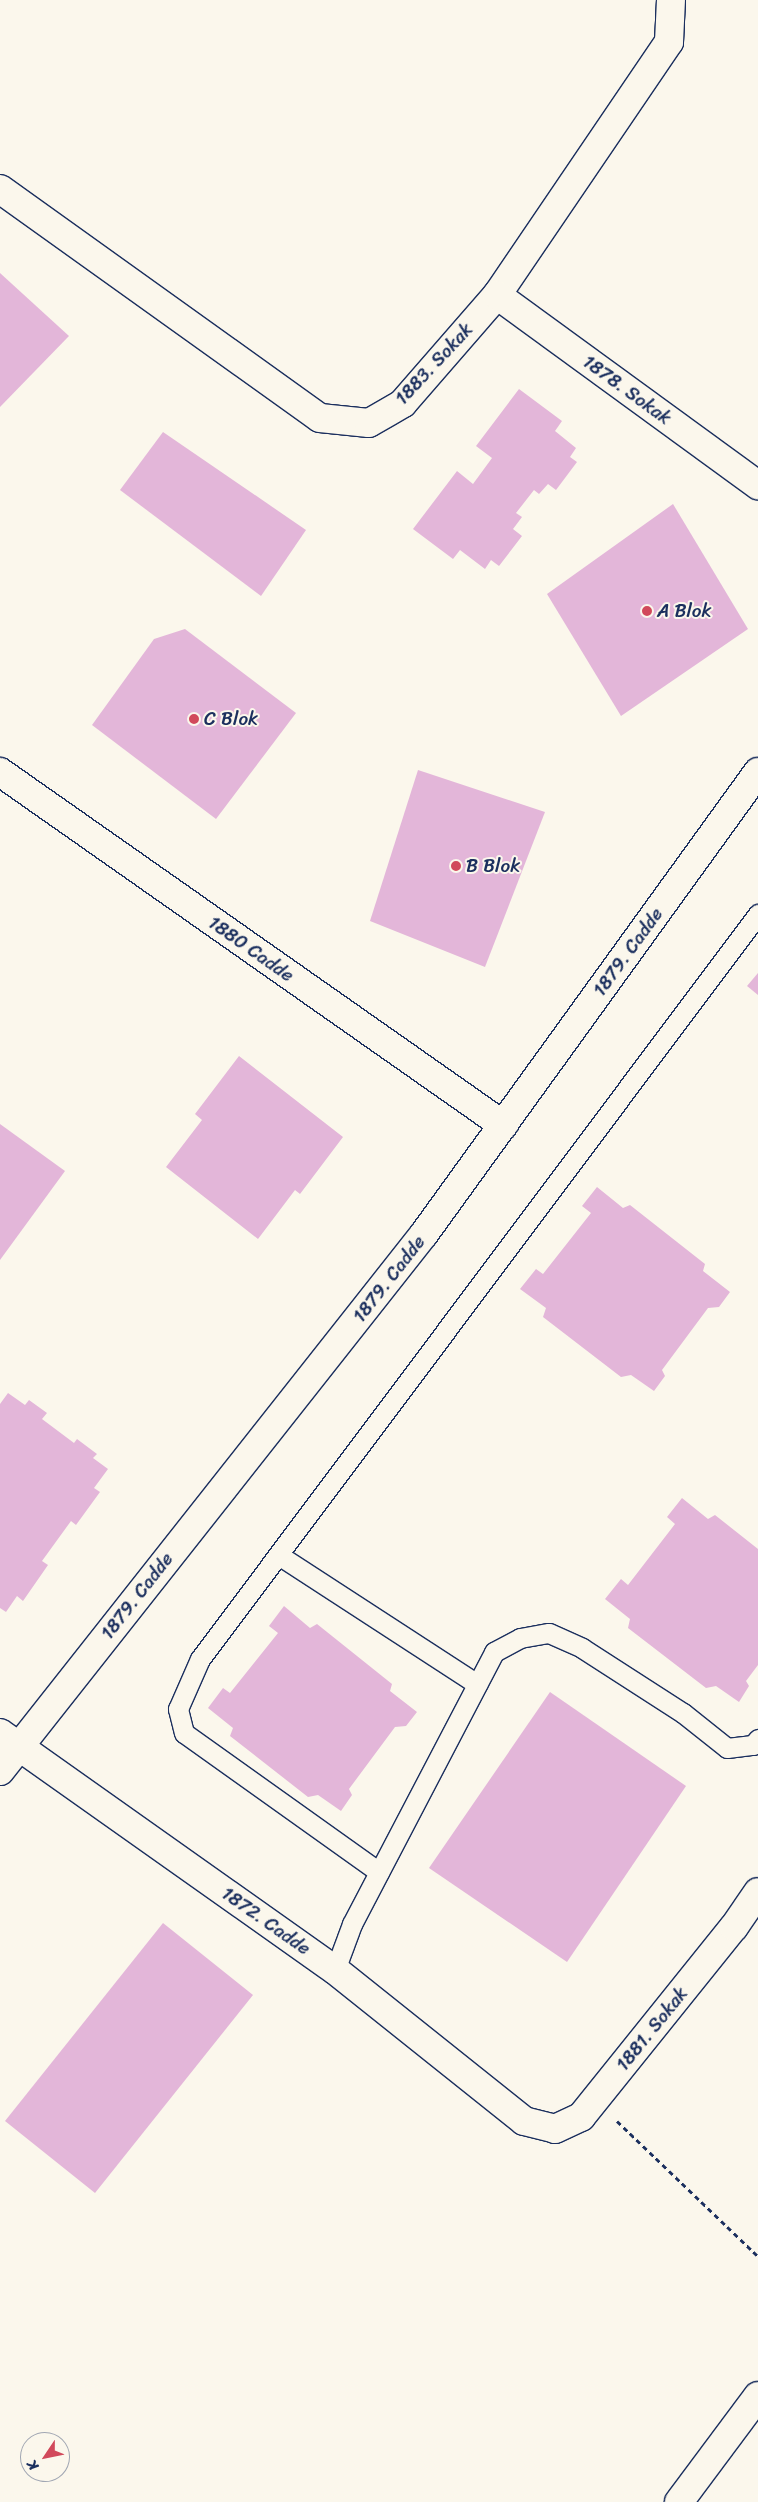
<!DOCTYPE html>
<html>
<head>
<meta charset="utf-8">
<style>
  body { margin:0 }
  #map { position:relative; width:758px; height:2502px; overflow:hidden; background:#fbf7ec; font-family:Sriracha,sans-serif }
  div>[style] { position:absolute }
  .building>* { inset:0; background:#e3b6d9 }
  .path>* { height:3px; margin-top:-1.5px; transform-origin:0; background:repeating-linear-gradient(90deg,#1b2f5e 0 5px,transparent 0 9px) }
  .roads { filter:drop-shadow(1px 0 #1b2f5e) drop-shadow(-1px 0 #1b2f5e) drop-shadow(0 1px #1b2f5e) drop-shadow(0 -1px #1b2f5e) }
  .lane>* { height:19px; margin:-9.5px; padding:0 9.5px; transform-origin:9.5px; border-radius:9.5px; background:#fbf7ec }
  .street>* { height:28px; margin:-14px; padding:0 14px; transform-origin:14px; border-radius:14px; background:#fbf7ec }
  .dots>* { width:14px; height:14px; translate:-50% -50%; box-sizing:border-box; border:2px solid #fbf7ec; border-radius:50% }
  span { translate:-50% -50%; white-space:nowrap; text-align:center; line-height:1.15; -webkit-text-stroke:4px #fbf7ec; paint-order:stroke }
  .street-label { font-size:19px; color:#1b2f5e }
  .poi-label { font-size:19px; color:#1b2f5e }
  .left { translate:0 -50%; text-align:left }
  .north { position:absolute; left:20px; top:2432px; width:50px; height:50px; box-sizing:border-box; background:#fbf7ec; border:1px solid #a1a7b3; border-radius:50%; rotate:236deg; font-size:14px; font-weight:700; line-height:20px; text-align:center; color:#1b2f5e }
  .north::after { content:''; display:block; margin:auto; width:18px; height:22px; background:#d1495b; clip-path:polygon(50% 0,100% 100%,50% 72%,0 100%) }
</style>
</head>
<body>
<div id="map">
  <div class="building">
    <i style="clip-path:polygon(0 273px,69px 336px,0 407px)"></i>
    <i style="clip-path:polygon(519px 389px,562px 421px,555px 431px,576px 448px,570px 457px,577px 462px,556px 490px,548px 484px,539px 494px,534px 490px,516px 513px,522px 517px,513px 529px,522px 536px,499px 566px,491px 560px,485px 569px,460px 550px,453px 559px,413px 529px,457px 471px,473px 484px,492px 458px,476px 446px)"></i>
    <i style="clip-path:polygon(163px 432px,306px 530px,261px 596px,120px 490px)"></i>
    <i style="clip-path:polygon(673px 504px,748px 629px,621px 716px,547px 594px)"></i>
    <i style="clip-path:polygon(185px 629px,296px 713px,216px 819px,92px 725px,154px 639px)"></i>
    <i style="clip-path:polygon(418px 770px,545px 812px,485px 967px,370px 921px)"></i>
    <i style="clip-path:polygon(758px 973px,758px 995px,747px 986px)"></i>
    <i style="clip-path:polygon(239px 1056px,343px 1137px,300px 1194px,295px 1190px,258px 1239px,166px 1167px,202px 1120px,195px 1114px)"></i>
    <i style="clip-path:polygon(0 1124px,65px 1171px,0 1260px)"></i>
    <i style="clip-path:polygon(597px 1187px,623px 1208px,630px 1205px,705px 1264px,703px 1271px,730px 1292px,719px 1307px,708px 1308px,662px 1370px,665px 1376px,654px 1391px,631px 1375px,621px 1377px,543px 1317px,546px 1308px,520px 1289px,536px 1269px,543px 1274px,591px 1213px,582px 1206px)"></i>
    <i style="clip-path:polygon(8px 1393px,25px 1405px,29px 1400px,47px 1413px,42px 1419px,74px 1443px,77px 1439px,97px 1454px,93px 1458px,108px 1469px,94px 1488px,100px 1492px,76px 1525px,71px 1521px,42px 1561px,48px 1565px,23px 1601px,17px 1596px,6px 1612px,0 1608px,0 1404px)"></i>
    <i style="clip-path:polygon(682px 1498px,708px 1519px,715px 1515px,758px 1549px,758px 1665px,746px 1681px,749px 1686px,739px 1702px,716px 1686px,706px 1688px,628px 1628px,630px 1619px,605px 1599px,621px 1579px,628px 1585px,675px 1524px,667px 1517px)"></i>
    <i style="clip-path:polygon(284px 1606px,310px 1628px,317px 1624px,392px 1684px,390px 1691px,417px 1712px,406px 1726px,395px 1727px,349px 1789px,352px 1795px,341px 1811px,318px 1795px,308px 1797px,230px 1736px,233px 1728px,208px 1708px,223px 1688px,230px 1693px,278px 1633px,269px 1626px)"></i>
    <i style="clip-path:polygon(550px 1692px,686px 1786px,567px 1962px,429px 1868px)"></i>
    <i style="clip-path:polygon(163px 1923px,253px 1995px,95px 2193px,5px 2121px)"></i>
  </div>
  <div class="path">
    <i style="left:617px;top:2121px;width:195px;rotate:43.8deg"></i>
  </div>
  <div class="roads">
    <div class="lane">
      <i style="left:280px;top:1556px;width:235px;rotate:33deg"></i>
      <i style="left:379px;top:1872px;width:239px;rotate:-144.5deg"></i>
      <i style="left:184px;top:1733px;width:25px;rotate:-104deg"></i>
      <i style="left:178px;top:1709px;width:55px;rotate:-66.3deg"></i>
      <i style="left:200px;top:1659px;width:931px;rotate:-53.17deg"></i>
      <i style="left:335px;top:1970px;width:49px;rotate:-69.7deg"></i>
      <i style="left:352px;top:1924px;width:307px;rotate:-62.4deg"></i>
      <i style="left:494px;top:1652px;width:30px;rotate:-28deg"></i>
      <i style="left:520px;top:1638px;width:29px;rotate:-10deg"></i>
      <i style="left:549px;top:1633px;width:36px;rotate:24deg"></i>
      <i style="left:582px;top:1648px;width:120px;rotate:32.8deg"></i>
      <i style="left:683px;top:1713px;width:56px;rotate:38.5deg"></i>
      <i style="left:727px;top:1748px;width:26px;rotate:-7deg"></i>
      <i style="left:753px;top:1745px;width:8px;rotate:-50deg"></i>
    </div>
    <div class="street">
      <i style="left:0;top:189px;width:393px;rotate:35.6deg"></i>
      <i style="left:320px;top:418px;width:49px;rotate:5.8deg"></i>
      <i style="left:369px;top:423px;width:39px;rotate:-30deg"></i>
      <i style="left:403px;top:403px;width:143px;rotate:-49deg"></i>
      <i style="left:497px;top:295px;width:306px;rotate:-55.8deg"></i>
      <i style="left:669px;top:42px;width:42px;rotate:-87.3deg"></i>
      <i style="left:497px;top:295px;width:323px;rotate:36.1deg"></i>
      <i style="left:0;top:772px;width:615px;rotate:35.06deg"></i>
      <i style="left:0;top:1733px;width:410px;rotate:35.3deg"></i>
      <i style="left:335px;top:1970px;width:242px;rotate:38.6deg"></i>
      <i style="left:524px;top:2121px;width:32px;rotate:14deg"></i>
      <i style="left:555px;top:2129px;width:29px;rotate:-25deg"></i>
      <i style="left:581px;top:2117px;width:244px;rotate:-51.2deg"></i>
      <i style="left:734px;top:1927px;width:42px;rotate:-55.6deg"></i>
      <i style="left:0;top:1771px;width:684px;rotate:-51.71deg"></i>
      <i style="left:424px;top:1234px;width:570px;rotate:-54.14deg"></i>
      <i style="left:679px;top:2502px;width:132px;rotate:-53.3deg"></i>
    </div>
  </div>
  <div class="dots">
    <i style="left:647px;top:611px;background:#d1495b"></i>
    <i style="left:194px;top:719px;background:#d1495b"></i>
    <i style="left:456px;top:866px;background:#d1495b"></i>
  </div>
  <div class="street-label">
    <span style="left:434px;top:364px;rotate:-47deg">1883. Sokak</span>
    <span style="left:627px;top:390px;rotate:36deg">1878. Sokak</span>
    <span style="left:251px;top:949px;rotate:35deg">1880 Cadde</span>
    <span style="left:628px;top:952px;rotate:-54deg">1879. Cadde</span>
    <span style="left:389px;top:1279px;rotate:-52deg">1879. Cadde</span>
    <span style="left:137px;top:1596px;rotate:-52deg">1879. Cadde</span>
    <span style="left:266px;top:1921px;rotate:35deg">1872. Cadde</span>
    <span style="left:652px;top:2029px;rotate:-51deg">1881. Sokak</span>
  </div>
  <div class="poi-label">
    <span class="left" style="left:657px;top:611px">A Blok</span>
    <span class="left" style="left:204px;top:719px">C Blok</span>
    <span class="left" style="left:466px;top:866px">B Blok</span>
  </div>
  <div class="north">K</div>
</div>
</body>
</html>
